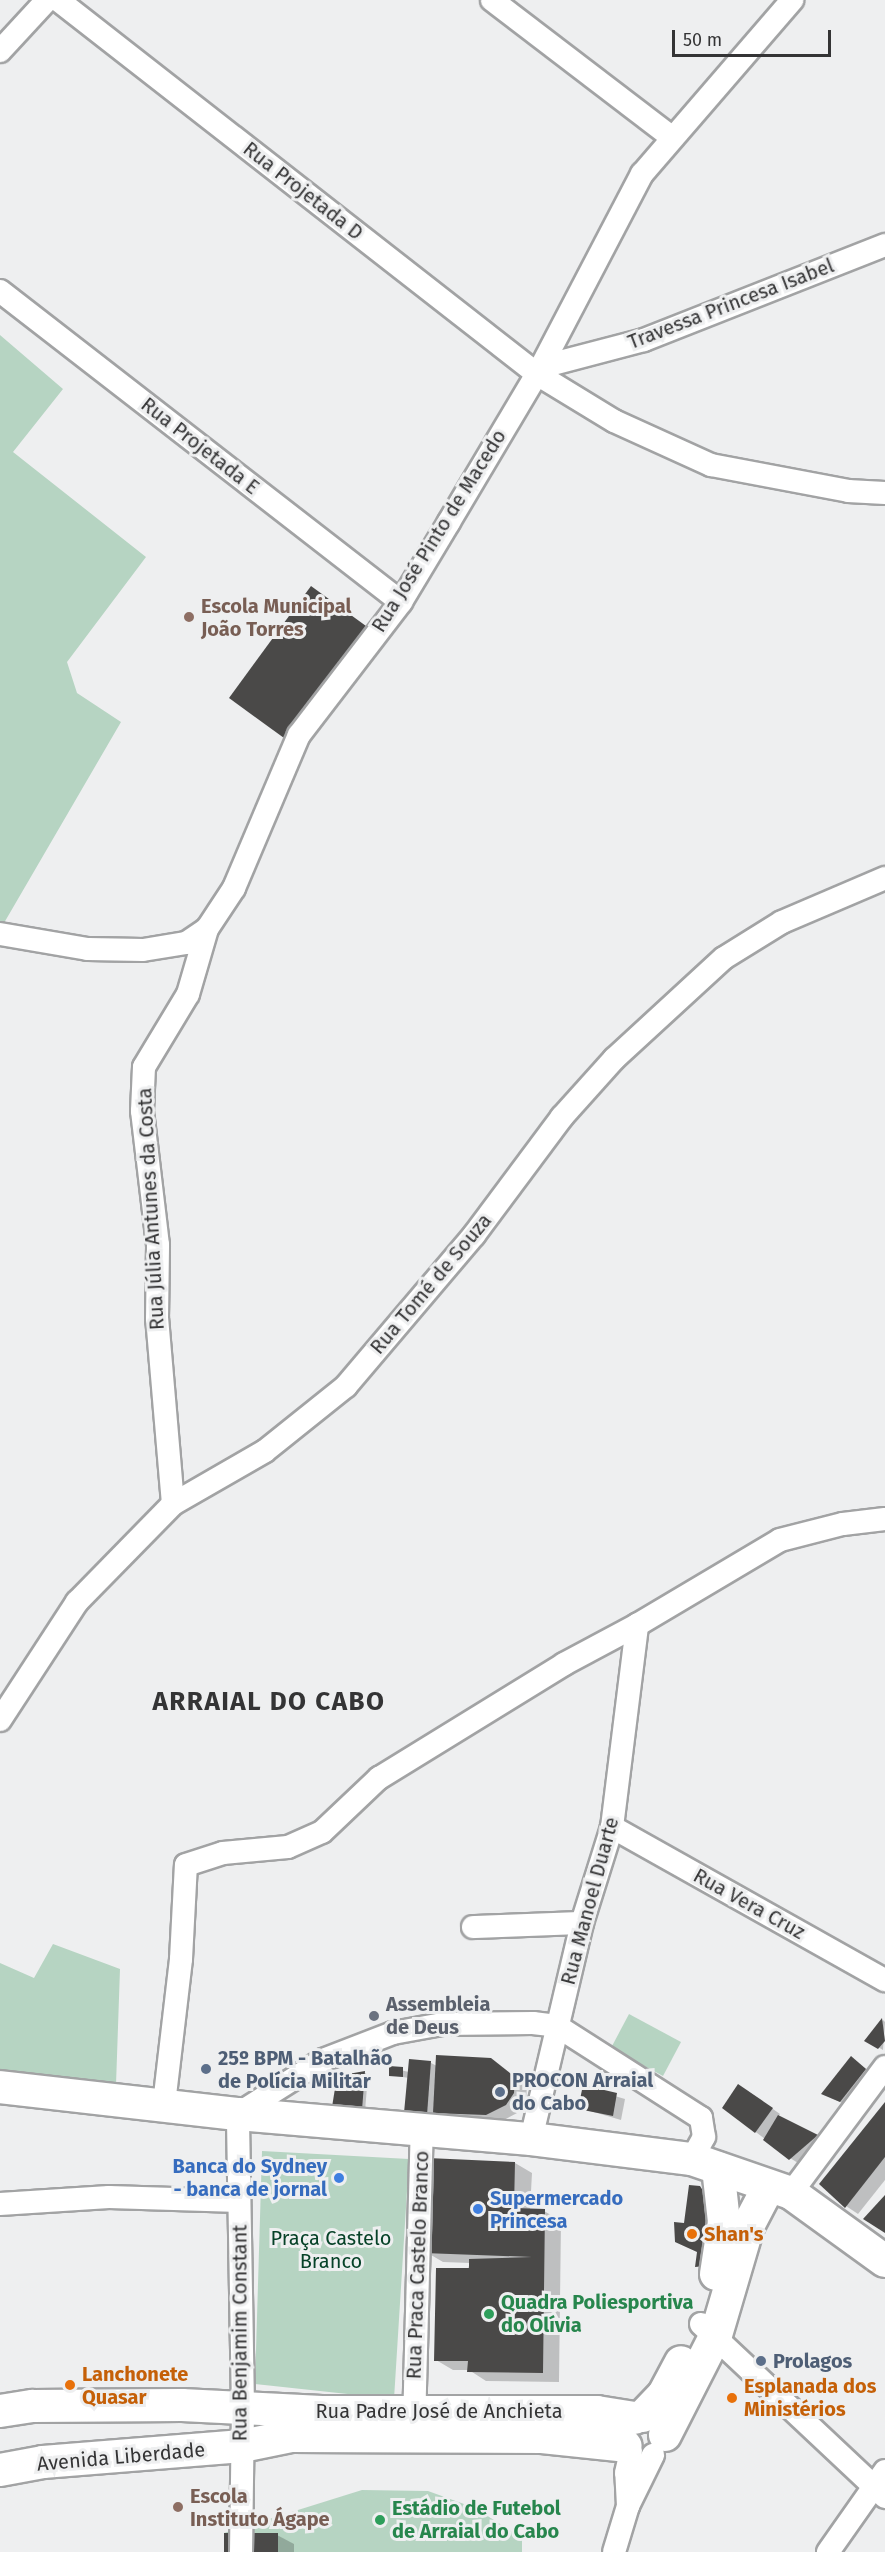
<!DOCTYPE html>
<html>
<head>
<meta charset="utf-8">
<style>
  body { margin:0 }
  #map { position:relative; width:885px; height:2552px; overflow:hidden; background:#eeeff0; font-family:"Fira Sans",sans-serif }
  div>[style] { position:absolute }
  .green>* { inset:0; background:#b6d4c2 }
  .shadow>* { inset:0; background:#0003 }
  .building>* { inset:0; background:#4a4948 }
  .roads { filter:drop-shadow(2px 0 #a2a3a4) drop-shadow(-2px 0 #a2a3a4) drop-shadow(0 2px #a2a3a4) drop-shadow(0 -2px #a2a3a4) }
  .street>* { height:22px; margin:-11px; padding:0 11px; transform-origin:11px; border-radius:11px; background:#fff }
  .secondary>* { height:32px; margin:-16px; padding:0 16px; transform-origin:16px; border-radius:16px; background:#fff }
  .dots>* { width:16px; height:16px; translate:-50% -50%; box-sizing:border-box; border:3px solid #eeeff0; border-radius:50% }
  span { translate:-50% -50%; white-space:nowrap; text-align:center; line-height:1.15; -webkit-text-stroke:6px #eeeff0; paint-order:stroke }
  .street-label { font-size:20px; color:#343435 }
  .education-label { font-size:20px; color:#785e54; font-weight:700 }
  .left { translate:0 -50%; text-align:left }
  .worship-label { font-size:20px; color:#5b616d; font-weight:700 }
  .service-label { font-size:20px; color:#4e5e75; font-weight:700 }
  .shop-label { font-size:20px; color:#366cbe; font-weight:700 }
  .right { translate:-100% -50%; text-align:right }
  .food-label { font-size:20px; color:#c56008; font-weight:700 }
  .park-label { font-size:20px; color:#064228 }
  .leisure-label { font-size:20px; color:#27864d; font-weight:700 }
  .district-label { font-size:26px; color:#343435; font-weight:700; letter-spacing:1.5px }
  .scale { position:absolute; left:672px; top:30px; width:159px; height:27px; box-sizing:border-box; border:3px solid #343435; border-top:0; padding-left:8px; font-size:18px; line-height:21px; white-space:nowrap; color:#343435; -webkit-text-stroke:4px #eeeff0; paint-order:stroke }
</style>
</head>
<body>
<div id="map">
  <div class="green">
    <i style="clip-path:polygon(0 335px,63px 389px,13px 452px,146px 557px,67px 662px,77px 693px,121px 722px,4px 923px,0 922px)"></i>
    <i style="clip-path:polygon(53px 1944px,120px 1969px,116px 2085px,0 2075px,0 1963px,34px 1978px)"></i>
    <i style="clip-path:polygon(629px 2014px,681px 2042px,663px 2076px,611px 2048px)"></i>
    <i style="clip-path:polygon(262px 2151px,409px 2159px,394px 2399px,255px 2384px)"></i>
    <i style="clip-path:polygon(362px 2490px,428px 2491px,475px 2508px,522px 2538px,522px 2552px,224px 2552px,224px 2533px)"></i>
  </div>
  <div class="shadow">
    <i style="clip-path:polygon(311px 588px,381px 637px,302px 746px,285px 736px)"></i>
    <i style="clip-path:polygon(883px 2020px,885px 2022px,883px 2050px,866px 2040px)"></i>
    <i style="clip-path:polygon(851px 2058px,873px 2074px,849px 2106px,831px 2098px)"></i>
    <i style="clip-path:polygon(491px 2059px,519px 2083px,512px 2072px,527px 2085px,526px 2101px,519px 2112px,500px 2122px,448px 2120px,435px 2113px,435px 2119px,414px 2117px,409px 2078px,390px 2075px,391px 2068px,409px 2072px,431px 2063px,437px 2066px)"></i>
    <i style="clip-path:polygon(365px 2073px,368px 2075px,365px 2111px,334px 2107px,339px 2077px)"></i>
    <i style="clip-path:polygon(584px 2087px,625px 2099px,621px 2120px,580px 2108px)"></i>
    <i style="clip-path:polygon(746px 2090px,780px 2114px,778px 2117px,825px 2141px,798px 2163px,790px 2158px,724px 2108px)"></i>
    <i style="clip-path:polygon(885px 2105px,885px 2180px,858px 2214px,846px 2206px)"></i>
    <i style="clip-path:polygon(515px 2163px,532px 2173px,530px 2210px,544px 2211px,561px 2221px,559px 2382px,486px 2381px,469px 2370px,453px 2370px,436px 2360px,470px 2263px,443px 2262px,426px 2252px)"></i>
    <i style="clip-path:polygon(277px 2535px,294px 2544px,294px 2552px,226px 2552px)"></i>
  </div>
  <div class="building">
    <i style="clip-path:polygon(311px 586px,366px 626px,284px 738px,229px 698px)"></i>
    <i style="clip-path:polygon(882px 2018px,885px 2041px,878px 2049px,864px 2041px)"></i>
    <i style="clip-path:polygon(436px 2055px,491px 2058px,515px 2077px,514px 2093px,506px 2105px,486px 2115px,433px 2113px)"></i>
    <i style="clip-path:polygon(851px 2056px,866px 2069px,840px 2102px,821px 2094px)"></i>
    <i style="clip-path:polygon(409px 2059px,431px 2061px,427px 2115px,404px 2113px)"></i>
    <i style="clip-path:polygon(389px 2066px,403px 2067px,403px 2077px,389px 2076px)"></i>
    <i style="clip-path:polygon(365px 2071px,362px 2110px,332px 2107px,337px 2076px)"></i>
    <i style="clip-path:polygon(738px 2084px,773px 2108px,755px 2133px,722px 2108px)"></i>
    <i style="clip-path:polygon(583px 2085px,617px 2093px,613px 2116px,578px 2109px)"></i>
    <i style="clip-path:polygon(885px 2102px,885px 2157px,845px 2208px,819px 2184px)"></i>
    <i style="clip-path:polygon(778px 2115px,818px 2135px,789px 2160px,763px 2140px)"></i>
    <i style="clip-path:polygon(428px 2158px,515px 2162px,514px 2208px,545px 2209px,543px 2373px,467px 2372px,468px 2361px,434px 2361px,436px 2268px,469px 2268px,469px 2259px,532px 2257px,424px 2253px)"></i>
    <i style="clip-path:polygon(689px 2185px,700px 2186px,707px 2197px,711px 2226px,706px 2266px,695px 2267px,697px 2252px,675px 2242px,674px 2222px,684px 2223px)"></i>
    <i style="clip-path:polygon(885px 2195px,885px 2233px,863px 2219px)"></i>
    <i style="clip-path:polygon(224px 2533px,278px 2533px,278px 2552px,224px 2552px)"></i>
  </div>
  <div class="roads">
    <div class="street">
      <i style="left:58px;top:0;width:608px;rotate:37.98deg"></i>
      <i style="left:537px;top:374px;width:90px;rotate:31.4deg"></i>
      <i style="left:614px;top:421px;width:107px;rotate:24.4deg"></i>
      <i style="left:711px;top:465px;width:139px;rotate:10.7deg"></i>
      <i style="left:848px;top:491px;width:37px;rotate:3deg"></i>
      <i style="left:492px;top:0;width:225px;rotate:37.4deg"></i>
      <i style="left:0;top:51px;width:69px;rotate:-47.3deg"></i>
      <i style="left:0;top:291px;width:507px;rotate:37.8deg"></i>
      <i style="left:541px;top:367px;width:106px;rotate:-14.7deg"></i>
      <i style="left:644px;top:340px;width:259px;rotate:-21.5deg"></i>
      <i style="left:0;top:934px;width:89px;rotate:9.7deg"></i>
      <i style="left:88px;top:949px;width:55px;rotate:1deg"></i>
      <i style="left:143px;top:950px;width:44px;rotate:-9.2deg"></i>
      <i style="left:186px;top:943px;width:25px;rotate:-34deg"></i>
      <i style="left:207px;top:929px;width:49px;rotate:-56.6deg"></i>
      <i style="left:234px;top:888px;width:166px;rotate:-67deg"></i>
      <i style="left:299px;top:735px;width:168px;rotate:-52.5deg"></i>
      <i style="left:401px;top:602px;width:93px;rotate:-59deg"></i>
      <i style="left:449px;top:522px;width:180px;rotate:-59.3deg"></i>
      <i style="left:541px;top:367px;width:218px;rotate:-62.4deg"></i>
      <i style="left:642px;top:174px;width:230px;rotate:-49.2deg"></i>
      <i style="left:173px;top:1504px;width:186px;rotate:-94.9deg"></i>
      <i style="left:157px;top:1319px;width:74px;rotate:-89.2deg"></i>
      <i style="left:158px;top:1245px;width:135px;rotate:-96.8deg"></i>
      <i style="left:142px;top:1111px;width:44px;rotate:-87.4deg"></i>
      <i style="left:144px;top:1067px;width:85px;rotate:-58.9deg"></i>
      <i style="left:188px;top:994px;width:68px;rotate:-73.7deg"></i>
      <i style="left:0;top:1720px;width:141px;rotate:-56.9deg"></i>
      <i style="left:77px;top:1602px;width:137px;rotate:-45.6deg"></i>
      <i style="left:173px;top:1504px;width:106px;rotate:-29.9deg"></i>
      <i style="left:265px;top:1451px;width:104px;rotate:-38.7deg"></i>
      <i style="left:346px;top:1386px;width:198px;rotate:-49.7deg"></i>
      <i style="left:474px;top:1235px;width:147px;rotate:-53.3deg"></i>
      <i style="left:562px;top:1117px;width:78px;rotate:-48.1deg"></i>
      <i style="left:614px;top:1059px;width:149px;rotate:-42.6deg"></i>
      <i style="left:724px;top:958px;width:68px;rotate:-31.8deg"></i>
      <i style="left:782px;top:922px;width:112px;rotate:-23.1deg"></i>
      <i style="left:612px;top:1827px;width:313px;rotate:29.3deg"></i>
      <i style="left:473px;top:1927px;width:109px;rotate:-2.1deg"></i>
      <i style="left:164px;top:2104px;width:146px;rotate:-83.3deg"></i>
      <i style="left:181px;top:1959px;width:94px;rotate:-87deg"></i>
      <i style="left:186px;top:1865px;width:39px;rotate:-18deg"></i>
      <i style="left:223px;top:1853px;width:65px;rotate:-5.3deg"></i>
      <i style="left:288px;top:1847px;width:37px;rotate:-24deg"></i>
      <i style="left:322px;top:1832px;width:79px;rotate:-43.5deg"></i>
      <i style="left:379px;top:1778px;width:217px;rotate:-31.6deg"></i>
      <i style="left:564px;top:1664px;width:83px;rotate:-28.1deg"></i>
      <i style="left:637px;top:1625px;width:166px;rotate:-30.7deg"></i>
      <i style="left:780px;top:1540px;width:65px;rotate:-14.3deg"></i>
      <i style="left:843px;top:1524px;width:42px;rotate:-6.8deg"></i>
      <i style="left:531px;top:2139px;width:222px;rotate:-76.7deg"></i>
      <i style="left:582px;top:1923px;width:101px;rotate:-72.6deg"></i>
      <i style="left:612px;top:1827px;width:204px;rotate:-82.9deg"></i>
      <i style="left:791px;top:2193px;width:157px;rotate:-53.3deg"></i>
      <i style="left:0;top:2204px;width:109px;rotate:-3.7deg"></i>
      <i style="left:109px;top:2197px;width:130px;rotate:1.8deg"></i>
      <i style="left:701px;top:2324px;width:253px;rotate:43.2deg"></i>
      <i style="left:414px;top:2426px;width:296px;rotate:-88.5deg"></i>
      <i style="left:628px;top:2506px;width:33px;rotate:-93deg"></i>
      <i style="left:626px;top:2473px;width:22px;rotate:-77deg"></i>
      <i style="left:241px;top:2552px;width:145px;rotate:-89.2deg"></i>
      <i style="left:243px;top:2407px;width:293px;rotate:-91deg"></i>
      <i style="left:238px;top:2114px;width:101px;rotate:-32.4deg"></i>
      <i style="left:323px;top:2060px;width:75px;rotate:-21.1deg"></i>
      <i style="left:393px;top:2033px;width:50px;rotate:-10.4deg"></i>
      <i style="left:442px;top:2024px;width:91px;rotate:-0.6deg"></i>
      <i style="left:533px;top:2023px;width:24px;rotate:7deg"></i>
      <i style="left:557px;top:2026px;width:171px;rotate:32.6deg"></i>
      <i style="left:701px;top:2118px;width:19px;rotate:81deg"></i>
      <i style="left:704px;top:2137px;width:25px;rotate:119deg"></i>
      <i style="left:614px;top:2552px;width:48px;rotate:-73.1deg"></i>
      <i style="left:628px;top:2506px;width:57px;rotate:-63.9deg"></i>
      <i style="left:828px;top:2552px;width:99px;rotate:-54.9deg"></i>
    </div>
    <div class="secondary">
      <i style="left:0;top:2087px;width:240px;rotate:6.5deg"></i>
      <i style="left:238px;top:2114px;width:294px;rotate:4.9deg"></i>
      <i style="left:531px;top:2139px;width:162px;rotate:7.1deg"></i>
      <i style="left:692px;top:2159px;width:105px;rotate:19deg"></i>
      <i style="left:791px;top:2193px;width:116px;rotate:35.9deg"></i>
      <i style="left:716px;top:2274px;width:53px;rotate:-81.3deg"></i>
      <i style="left:724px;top:2222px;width:54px;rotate:-96.3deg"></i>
      <i style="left:0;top:2411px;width:33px;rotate:-9deg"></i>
      <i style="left:33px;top:2406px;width:149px;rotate:-0.4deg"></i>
      <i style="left:182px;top:2405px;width:140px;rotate:2.9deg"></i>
      <i style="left:322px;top:2412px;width:275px"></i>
      <i style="left:597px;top:2412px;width:38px;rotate:9deg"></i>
      <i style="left:643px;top:2416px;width:30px;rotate:-46deg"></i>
      <i style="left:664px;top:2394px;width:36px;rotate:-62deg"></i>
      <i style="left:665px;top:2435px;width:112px;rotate:-63deg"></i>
      <i style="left:716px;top:2335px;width:114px;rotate:-73.6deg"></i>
      <i style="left:748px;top:2226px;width:45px;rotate:-62.3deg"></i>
      <i style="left:0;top:2470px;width:44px;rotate:-10.5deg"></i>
      <i style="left:43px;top:2462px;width:200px;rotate:-4.6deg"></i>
      <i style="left:242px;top:2446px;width:50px;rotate:-11.5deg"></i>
      <i style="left:291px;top:2436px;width:251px;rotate:0.2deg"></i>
      <i style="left:542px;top:2437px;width:84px;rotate:6.1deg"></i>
    </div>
  </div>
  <div class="dots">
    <i style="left:189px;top:617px;background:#8d6e63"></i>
    <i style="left:374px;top:2016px;background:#6b7280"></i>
    <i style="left:206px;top:2069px;background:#5c6f8a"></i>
    <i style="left:500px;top:2092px;background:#5c6f8a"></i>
    <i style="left:339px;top:2178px;background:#3f7fe0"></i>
    <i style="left:478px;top:2209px;background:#3f7fe0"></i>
    <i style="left:692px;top:2234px;background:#e8710a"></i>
    <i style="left:489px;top:2314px;background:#2e9e5b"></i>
    <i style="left:761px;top:2361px;background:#5c6f8a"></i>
    <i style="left:70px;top:2385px;background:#e8710a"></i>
    <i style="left:732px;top:2398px;background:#e8710a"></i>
    <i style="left:178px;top:2507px;background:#8d6e63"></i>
    <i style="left:380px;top:2520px;background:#2e9e5b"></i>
  </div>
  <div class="street-label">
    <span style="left:303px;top:191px;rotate:38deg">Rua Projetada D</span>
    <span style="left:731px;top:304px;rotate:-21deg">Travessa Princesa Isabel</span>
    <span style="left:200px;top:446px;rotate:38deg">Rua Projetada E</span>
    <span style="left:439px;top:531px;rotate:-58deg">Rua José Pinto de Macedo</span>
    <span style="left:151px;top:1209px;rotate:-93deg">Rua Júlia Antunes da Costa</span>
    <span style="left:431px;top:1284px;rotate:-50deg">Rua Tomé de Souza</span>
    <span style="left:590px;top:1901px;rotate:-75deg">Rua Manoel Duarte</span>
    <span style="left:749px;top:1904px;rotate:29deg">Rua Vera Cruz</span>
    <span style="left:418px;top:2265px;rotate:-88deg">Rua Praca Castelo Branco</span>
    <span style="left:240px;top:2333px;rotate:-90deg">Rua Benjamim Constant</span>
    <span style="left:439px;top:2411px">Rua Padre José de Anchieta</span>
    <span style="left:121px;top:2457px;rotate:-5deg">Avenida Liberdade</span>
  </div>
  <div class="education-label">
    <span class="left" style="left:201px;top:618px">Escola Municipal<br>João Torres</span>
    <span class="left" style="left:190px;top:2508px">Escola<br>Instituto Ágape</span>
  </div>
  <div class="worship-label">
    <span class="left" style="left:386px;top:2016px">Assembleia<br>de Deus</span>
  </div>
  <div class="service-label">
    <span class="left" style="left:218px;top:2070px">25º BPM - Batalhão<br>de Polícia Militar</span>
    <span class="left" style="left:512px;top:2092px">PROCON Arraial<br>do Cabo</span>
    <span class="left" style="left:773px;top:2361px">Prolagos</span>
  </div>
  <div class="shop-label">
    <span class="right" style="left:327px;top:2178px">Banca do Sydney<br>- banca de jornal</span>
    <span class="left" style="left:490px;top:2210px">Supermercado<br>Princesa</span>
  </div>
  <div class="food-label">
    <span class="left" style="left:704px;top:2234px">Shan's</span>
    <span class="left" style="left:82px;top:2386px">Lanchonete<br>Quasar</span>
    <span class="left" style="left:744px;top:2398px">Esplanada dos<br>Ministérios</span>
  </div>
  <div class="park-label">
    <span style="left:331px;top:2250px">Praça Castelo<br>Branco</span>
  </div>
  <div class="leisure-label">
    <span class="left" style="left:501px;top:2314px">Quadra Poliesportiva<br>do Olívia</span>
    <span class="left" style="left:392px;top:2520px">Estádio de Futebol<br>de Arraial do Cabo</span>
  </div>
  <div class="district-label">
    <span style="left:269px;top:1702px">ARRAIAL DO CABO</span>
  </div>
  <div class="scale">50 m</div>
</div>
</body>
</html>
